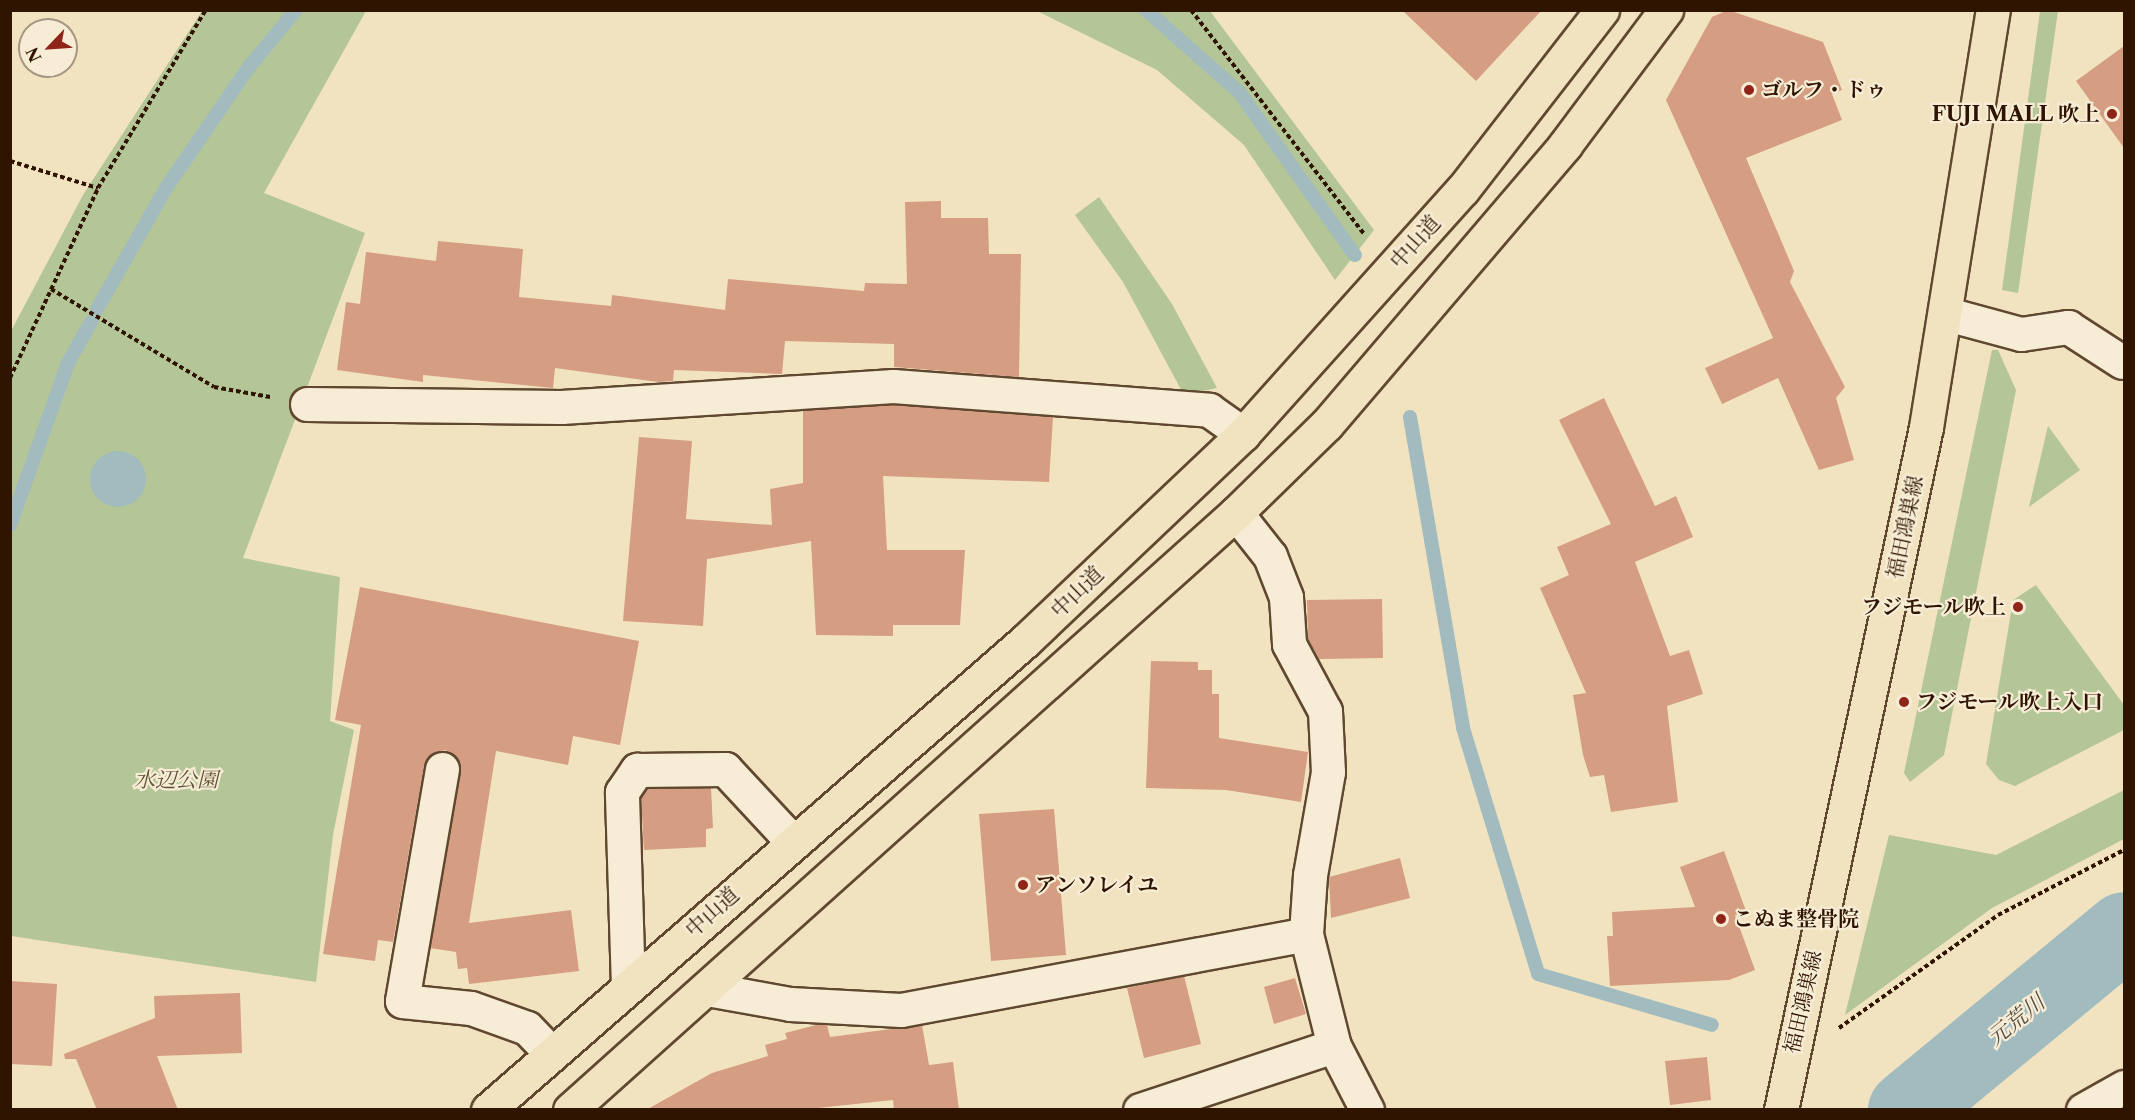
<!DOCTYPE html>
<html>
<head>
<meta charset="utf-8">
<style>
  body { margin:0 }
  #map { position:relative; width:2135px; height:1120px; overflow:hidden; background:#f2e3c0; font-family:"Libre Caslon Text","Noto Serif JP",serif }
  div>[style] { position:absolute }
  .green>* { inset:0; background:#b4c597 }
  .water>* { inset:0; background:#a2bbbf }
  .round { border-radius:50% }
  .stream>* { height:14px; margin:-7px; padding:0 7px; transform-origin:7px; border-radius:7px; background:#a2bbbf }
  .river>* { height:78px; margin:-39px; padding:0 39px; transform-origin:39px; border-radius:39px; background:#a2bbbf }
  .building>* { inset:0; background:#d59d81 }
  .path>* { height:4px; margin-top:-2px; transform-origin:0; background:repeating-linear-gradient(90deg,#2f1400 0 4.5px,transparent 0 7.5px) }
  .roads { filter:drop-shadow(2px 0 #604830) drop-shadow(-2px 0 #604830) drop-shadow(0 2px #604830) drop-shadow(0 -2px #604830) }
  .minor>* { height:33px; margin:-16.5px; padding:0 16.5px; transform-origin:16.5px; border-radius:16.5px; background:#f7edd6 }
  .major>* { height:33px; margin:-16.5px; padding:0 16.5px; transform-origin:16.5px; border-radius:16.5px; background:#f2e3c0 }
  .highway>* { height:33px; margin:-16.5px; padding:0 16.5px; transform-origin:16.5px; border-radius:16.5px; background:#f2e3c0 }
  .dots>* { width:16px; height:16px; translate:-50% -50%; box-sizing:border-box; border:3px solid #f7edd6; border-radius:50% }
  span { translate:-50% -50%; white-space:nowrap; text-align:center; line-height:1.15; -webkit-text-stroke:4.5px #f7edd6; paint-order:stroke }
  .poi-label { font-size:21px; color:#2f1400; font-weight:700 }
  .left { translate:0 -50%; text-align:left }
  .right { translate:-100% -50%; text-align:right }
  .street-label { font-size:21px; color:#2f1400 }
  .park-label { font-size:21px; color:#5e5235; font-style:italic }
  .water-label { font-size:22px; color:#574e43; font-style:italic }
  .frame { position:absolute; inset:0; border:12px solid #2f1400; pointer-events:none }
  .north { position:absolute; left:18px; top:18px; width:60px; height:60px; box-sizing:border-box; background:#f7edd6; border:2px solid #a79680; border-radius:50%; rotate:245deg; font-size:16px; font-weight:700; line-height:24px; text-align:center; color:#2f1400 }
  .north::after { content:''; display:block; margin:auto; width:21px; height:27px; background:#8f2418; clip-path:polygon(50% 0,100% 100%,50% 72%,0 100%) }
</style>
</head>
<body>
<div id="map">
  <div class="green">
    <i style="clip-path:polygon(202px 11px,366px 11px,264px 193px,365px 233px,243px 558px,340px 577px,330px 721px,354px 730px,333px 835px,316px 982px,11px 936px,10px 333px,83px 195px)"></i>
    <i style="clip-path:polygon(1037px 11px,1210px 11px,1374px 230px,1335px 280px,1244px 145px,1157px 70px)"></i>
    <i style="clip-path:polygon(2040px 11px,2058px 11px,2018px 293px,2002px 290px)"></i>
    <i style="clip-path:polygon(1099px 197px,1172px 304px,1217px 388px,1184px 395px,1123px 282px,1075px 215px)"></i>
    <i style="clip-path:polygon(1992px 350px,1998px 350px,2016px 390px,1944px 755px,1910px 782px,1904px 773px)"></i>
    <i style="clip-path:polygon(2048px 426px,2080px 470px,2029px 507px)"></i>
    <i style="clip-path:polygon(2036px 585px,2124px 705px,2124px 730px,2015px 786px,1999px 780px,1986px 764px,2013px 600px)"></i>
    <i style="clip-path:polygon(2124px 790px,2124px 839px,1992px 908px,1845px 1015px,1889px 835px,1996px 855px)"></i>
  </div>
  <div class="water">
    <i class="round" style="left:90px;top:451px;width:56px;height:56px"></i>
  </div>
  <div class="stream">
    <i style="left:1146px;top:10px;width:124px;rotate:41.4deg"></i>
    <i style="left:1239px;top:92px;width:200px;rotate:54.6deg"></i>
    <i style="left:97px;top:309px;width:139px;rotate:-60.3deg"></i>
    <i style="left:166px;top:188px;width:147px;rotate:-55.6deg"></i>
    <i style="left:249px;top:67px;width:74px;rotate:-50.5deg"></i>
    <i style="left:1410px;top:417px;width:315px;rotate:80.3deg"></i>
    <i style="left:1463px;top:728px;width:257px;rotate:73deg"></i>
    <i style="left:1538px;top:974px;width:181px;rotate:16.3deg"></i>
    <i style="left:10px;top:525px;width:172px;rotate:-70.3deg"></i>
    <i style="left:68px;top:363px;width:47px;rotate:-60.7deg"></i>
  </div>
  <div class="river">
    <i style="left:1907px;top:1110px;width:281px;rotate:-39.5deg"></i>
  </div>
  <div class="building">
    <i style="clip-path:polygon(1402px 10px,1542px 10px,1476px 81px)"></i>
    <i style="clip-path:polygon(1728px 10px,1823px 42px,1842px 90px,1832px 94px,1842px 120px,1746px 158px,1794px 271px,1790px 282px,1845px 387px,1836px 398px,1854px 460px,1819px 470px,1778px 378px,1722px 404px,1705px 368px,1773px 338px,1666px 100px,1712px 17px)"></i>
    <i style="clip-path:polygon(2124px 46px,2124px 148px,2076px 81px)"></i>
    <i style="clip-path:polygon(941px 201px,941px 218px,988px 218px,989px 254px,1021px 254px,1019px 377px,894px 367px,894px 344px,785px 341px,782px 374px,674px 370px,673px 381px,658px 382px,555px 368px,553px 388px,423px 375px,423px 382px,337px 370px,346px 302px,360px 304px,366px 252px,436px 261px,438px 241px,523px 249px,519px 297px,611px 306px,612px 295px,725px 310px,728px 279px,864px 291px,865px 283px,907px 284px,905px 202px)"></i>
    <i style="clip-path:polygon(1604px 398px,1655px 506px,1676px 496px,1693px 537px,1635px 562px,1670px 656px,1689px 650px,1703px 694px,1667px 706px,1678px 802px,1611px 812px,1604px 775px,1590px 777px,1583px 755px,1573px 695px,1586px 693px,1540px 588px,1569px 575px,1557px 547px,1611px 524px,1559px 420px)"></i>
    <i style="clip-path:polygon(893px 405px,1053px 417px,1049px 482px,883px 476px,887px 550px,965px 550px,960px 625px,893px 625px,893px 636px,816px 635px,811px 541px,707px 559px,703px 626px,623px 621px,639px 437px,692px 441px,686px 519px,772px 525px,770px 489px,803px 483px,803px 410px)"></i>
    <i style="clip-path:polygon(360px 587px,639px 641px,620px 745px,573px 736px,568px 765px,496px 751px,469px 923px,571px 910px,579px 971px,469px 984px,467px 968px,458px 969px,456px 952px,430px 948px,460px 772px,454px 755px,445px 750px,428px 757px,424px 766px,393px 942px,378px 940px,375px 961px,323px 954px,361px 725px,335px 720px)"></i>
    <i style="clip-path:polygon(1382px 599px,1383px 658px,1319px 659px,1308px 639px,1307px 600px)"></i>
    <i style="clip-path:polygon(1151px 661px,1198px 662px,1198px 670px,1212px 670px,1212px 694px,1219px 694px,1219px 738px,1308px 752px,1301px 802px,1226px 790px,1146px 788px)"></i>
    <i style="clip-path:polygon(711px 788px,713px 828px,706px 829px,706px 847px,644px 850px,641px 798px,647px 789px)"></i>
    <i style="clip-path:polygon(1054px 809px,1066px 955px,991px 961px,979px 814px)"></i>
    <i style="clip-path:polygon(1724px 851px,1746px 911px,1735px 915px,1755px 970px,1729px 980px,1610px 986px,1607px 936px,1613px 936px,1612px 912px,1695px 907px,1680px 867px)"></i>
    <i style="clip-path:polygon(1400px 858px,1410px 898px,1331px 918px,1329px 877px)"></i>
    <i style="clip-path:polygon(1184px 976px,1201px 1044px,1144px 1058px,1127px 988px)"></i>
    <i style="clip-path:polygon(1295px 978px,1306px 1014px,1274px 1024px,1264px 987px)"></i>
    <i style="clip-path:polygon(10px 981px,57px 984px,52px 1066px,10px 1064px)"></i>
    <i style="clip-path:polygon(240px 993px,242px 1053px,157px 1056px,178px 1110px,97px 1110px,76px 1059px,65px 1059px,64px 1054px,155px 1018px,154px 996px)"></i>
    <i style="clip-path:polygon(820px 1024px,827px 1025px,830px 1037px,922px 1025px,929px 1065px,953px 1062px,959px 1110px,894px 1110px,893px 1100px,799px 1110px,646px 1110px,712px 1073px,768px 1056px,765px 1045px,787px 1039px,785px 1033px)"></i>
    <i style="clip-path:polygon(1707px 1057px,1711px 1100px,1670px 1105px,1665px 1061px)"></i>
  </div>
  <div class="path">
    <i style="left:1191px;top:10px;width:283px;rotate:52.3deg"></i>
    <i style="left:10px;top:161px;width:92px;rotate:17.1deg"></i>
    <i style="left:51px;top:289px;width:190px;rotate:31deg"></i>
    <i style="left:214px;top:387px;width:57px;rotate:10.1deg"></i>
    <i style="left:10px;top:378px;width:209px;rotate:-65.1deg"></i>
    <i style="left:98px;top:188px;width:208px;rotate:-58.8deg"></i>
    <i style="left:1839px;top:1028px;width:195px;rotate:-35.4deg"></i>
    <i style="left:1998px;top:915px;width:142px;rotate:-27.3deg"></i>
  </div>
  <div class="roads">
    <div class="minor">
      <i style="left:1947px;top:314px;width:77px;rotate:15.1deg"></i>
      <i style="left:2021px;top:334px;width:48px;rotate:-8.5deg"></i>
      <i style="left:2068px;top:327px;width:64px;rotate:32.9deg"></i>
      <i style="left:307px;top:404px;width:254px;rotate:0.7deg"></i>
      <i style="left:561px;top:407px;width:333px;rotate:-3.6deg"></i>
      <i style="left:893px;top:386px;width:317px;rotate:4.3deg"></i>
      <i style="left:1209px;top:410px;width:42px;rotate:35.2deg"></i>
      <i style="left:1236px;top:513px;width:55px;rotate:51.7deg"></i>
      <i style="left:1270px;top:556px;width:44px;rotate:68.7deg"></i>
      <i style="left:1286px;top:597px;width:47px;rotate:86.3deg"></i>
      <i style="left:1289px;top:644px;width:76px;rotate:61.8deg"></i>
      <i style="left:1325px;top:711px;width:61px;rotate:87.2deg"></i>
      <i style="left:1328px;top:772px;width:105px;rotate:99.9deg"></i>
      <i style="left:1310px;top:875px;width:59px;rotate:93.9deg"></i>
      <i style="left:1306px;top:934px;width:115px;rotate:76deg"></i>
      <i style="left:1334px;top:1046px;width:72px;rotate:62.7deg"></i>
      <i style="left:442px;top:769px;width:235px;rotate:99.8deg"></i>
      <i style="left:402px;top:1001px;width:69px;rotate:5.8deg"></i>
      <i style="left:471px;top:1008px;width:59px;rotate:19.7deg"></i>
      <i style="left:527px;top:1028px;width:36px;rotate:46deg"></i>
      <i style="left:628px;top:987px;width:195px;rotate:-91.8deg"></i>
      <i style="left:622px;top:792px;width:27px;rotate:-56deg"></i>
      <i style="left:637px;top:770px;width:88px;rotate:-0.7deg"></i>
      <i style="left:725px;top:769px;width:98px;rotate:47.1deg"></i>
      <i style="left:707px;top:989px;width:84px;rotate:10.2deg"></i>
      <i style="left:790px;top:1004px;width:111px;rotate:3.1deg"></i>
      <i style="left:901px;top:1010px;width:412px;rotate:-10.6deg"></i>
      <i style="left:1140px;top:1110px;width:204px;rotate:-18.3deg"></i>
      <i style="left:2083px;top:1110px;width:47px;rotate:-29.3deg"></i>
    </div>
    <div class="major">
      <i style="left:1781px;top:1110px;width:698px;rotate:-78.01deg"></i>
      <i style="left:1926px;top:427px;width:422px;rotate:-80.9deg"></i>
    </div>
    <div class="highway">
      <i style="left:488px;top:1110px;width:712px;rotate:-41.13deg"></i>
      <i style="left:1024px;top:642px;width:302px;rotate:-43.5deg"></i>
      <i style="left:1243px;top:434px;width:329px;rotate:-48.1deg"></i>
      <i style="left:1463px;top:189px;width:227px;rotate:-52.2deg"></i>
      <i style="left:570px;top:1110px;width:894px;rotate:-41.87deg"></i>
      <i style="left:1236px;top:513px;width:127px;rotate:-44.4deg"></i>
      <i style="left:1327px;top:424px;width:367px;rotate:-49.5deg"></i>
      <i style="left:1565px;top:145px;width:169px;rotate:-53.2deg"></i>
    </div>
  </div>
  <div class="dots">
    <i style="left:1749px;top:90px;background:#8f2418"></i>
    <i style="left:2112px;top:114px;background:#8f2418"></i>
    <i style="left:2018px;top:607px;background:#8f2418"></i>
    <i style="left:1904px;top:702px;background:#8f2418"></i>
    <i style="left:1023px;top:885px;background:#8f2418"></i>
    <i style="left:1721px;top:919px;background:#8f2418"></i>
  </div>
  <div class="poi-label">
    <span class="left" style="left:1761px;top:90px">ゴルフ・ドゥ</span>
    <span class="right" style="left:2100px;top:114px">FUJI MALL 吹上</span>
    <span class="right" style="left:2006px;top:607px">フジモール吹上</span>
    <span class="left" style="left:1916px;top:702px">フジモール吹上入口</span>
    <span class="left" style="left:1035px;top:885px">アンソレイユ</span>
    <span class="left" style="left:1733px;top:919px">こぬま整骨院</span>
  </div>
  <div class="street-label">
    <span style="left:1415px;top:242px;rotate:-48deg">中山道</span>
    <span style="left:1905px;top:527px;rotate:-78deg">福田鴻巣線</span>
    <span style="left:1077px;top:592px;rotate:-44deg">中山道</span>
    <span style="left:712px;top:912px;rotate:-42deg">中山道</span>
    <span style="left:1803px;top:1002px;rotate:-77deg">福田鴻巣線</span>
  </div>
  <div class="park-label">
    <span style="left:176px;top:780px">水辺公園</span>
  </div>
  <div class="water-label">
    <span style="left:2016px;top:1020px;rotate:-39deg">元荒川</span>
  </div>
  <div class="frame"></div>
  <div class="north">N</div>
</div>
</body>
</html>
